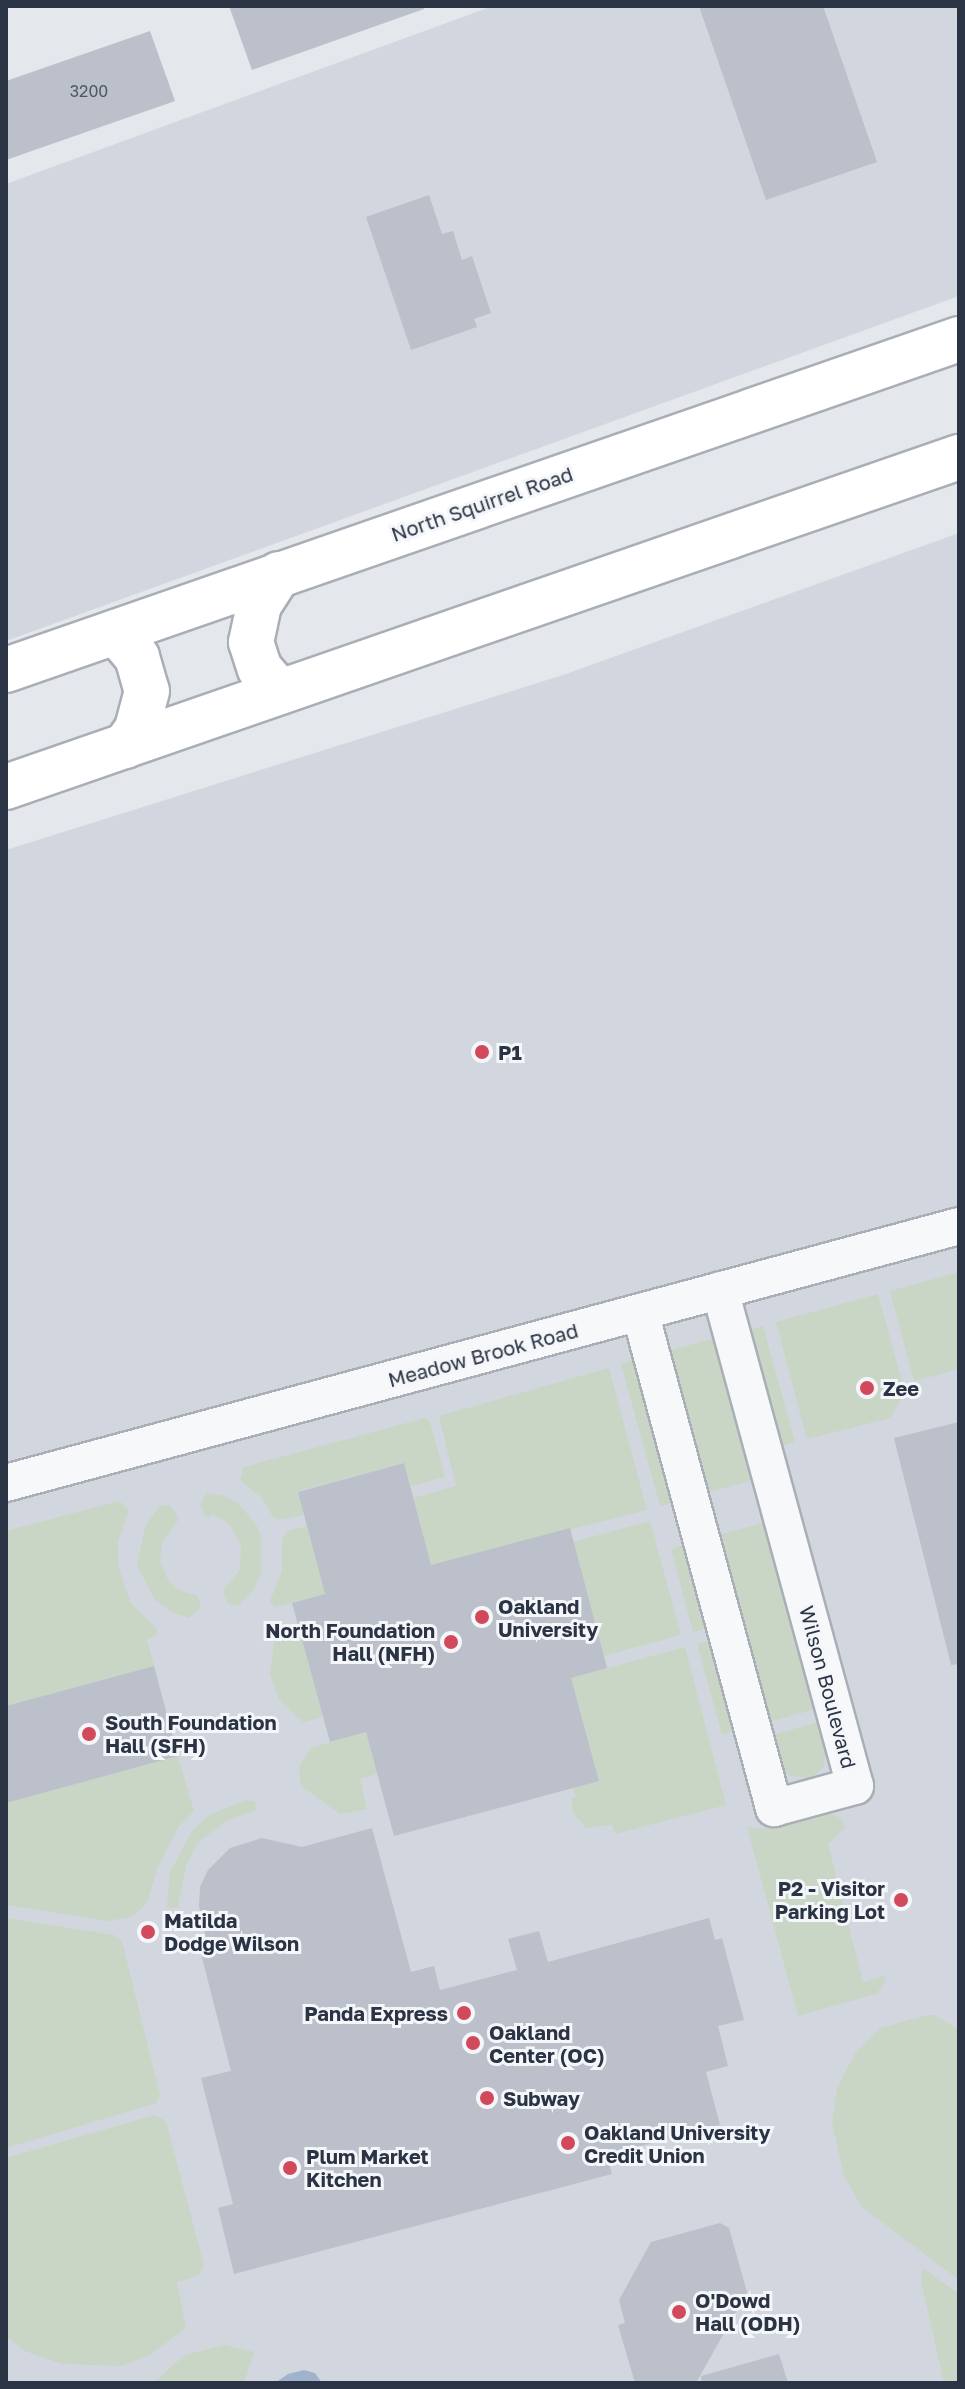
<!DOCTYPE html>
<html>
<head>
<meta charset="utf-8">
<style>
  body { margin:0 }
  #map { position:relative; width:965px; height:2389px; overflow:hidden; background:#e4e7ec; font-family:"Golos Text",sans-serif }
  div>[style] { position:absolute }
  .built>* { inset:0; background:#d2d6de }
  .green>* { inset:0; background:#c9d6c5 }
  .water>* { inset:0; background:#9fb4cc }
  .building>* { inset:0; background:#bbc0ca }
  .roads { filter:drop-shadow(2px 0 #a9aeb7) drop-shadow(-2px 0 #a9aeb7) drop-shadow(0 2px #a9aeb7) drop-shadow(0 -2px #a9aeb7) }
  .minor>* { height:36px; margin:-18px; padding:0 18px; transform-origin:18px; border-radius:18px; background:#f7f8fa }
  .major>* { height:44px; margin:-22px; padding:0 22px; transform-origin:22px; border-radius:22px; background:#fff }
  .dots>* { width:22px; height:22px; translate:-50% -50%; box-sizing:border-box; border:4px solid #f4f6f9; border-radius:50% }
  span { translate:-50% -50%; white-space:nowrap; text-align:center; line-height:1.15; -webkit-text-stroke:6px #f4f6f9; paint-order:stroke }
  .number-label { font-size:16px; color:#4f5766 }
  .number-label span { -webkit-text-stroke-width:0 }
  .street-label { font-size:20px; color:#2b3445 }
  .poi-label { font-size:20px; color:#2b3445; font-weight:700 }
  .left { translate:0 -50%; text-align:left }
  .right { translate:-100% -50%; text-align:right }
  .frame { position:absolute; inset:0; border:8px solid #2b3445; pointer-events:none }
</style>
</head>
<body>
<div id="map">
  <div class="built">
    <i style="clip-path:polygon(493px 6px,959px 6px,959px 296px,6px 641px,6px 184px)"></i>
    <i style="clip-path:polygon(959px 533px,959px 2383px,6px 2383px,6px 850px,563px 675px)"></i>
  </div>
  <div class="green">
    <i style="clip-path:polygon(959px 1272px,959px 1369px,914px 1381px,890px 1291px)"></i>
    <i style="clip-path:polygon(878px 1294px,905px 1393px,890px 1418px,807px 1439px,776px 1322px)"></i>
    <i style="clip-path:polygon(763px 1326px,795px 1442px,780px 1446px,749px 1330px)"></i>
    <i style="clip-path:polygon(715px 1338px,753px 1480px,706px 1493px,668px 1351px)"></i>
    <i style="clip-path:polygon(635px 1360px,674px 1502px,660px 1506px,621px 1364px)"></i>
    <i style="clip-path:polygon(609px 1368px,647px 1510px,431px 1565px,413px 1498px,456px 1486px,439px 1416px)"></i>
    <i style="clip-path:polygon(425px 1418px,430px 1422px,445px 1477px,410px 1486px,403px 1463px,298px 1491px,304px 1515px,281px 1520px,273px 1517px,261px 1497px,240px 1480px,244px 1467px)"></i>
    <i style="clip-path:polygon(207px 1493px,225px 1496px,240px 1505px,257px 1526px,261px 1538px,261px 1573px,253px 1591px,238px 1606px,227px 1603px,223px 1590px,240px 1570px,241px 1544px,229px 1524px,216px 1516px,211px 1515px,209px 1518px,204px 1515px,200px 1504px)"></i>
    <i style="clip-path:polygon(119px 1501px,129px 1510px,118px 1542px,118px 1566px,131px 1603px,157px 1629px,156px 1636px,147px 1640px,154px 1666px,6px 1706px,6px 1531px)"></i>
    <i style="clip-path:polygon(170px 1505px,179px 1519px,162px 1542px,160px 1561px,168px 1580px,178px 1590px,198px 1596px,201px 1608px,189px 1618px,174px 1613px,155px 1600px,137px 1565px,145px 1526px,159px 1507px)"></i>
    <i style="clip-path:polygon(650px 1521px,681px 1635px,603px 1656px,573px 1542px)"></i>
    <i style="clip-path:polygon(766px 1522px,816px 1709px,768px 1722px,718px 1535px)"></i>
    <i style="clip-path:polygon(307px 1526px,325px 1594px,275px 1607px,270px 1601px,282px 1571px,282px 1538px,288px 1531px)"></i>
    <i style="clip-path:polygon(685px 1545px,708px 1628px,693px 1632px,671px 1549px)"></i>
    <i style="clip-path:polygon(299px 1629px,323px 1717px,303px 1722px,279px 1700px,270px 1674px,275px 1638px)"></i>
    <i style="clip-path:polygon(711px 1640px,735px 1731px,722px 1735px,697px 1644px)"></i>
    <i style="clip-path:polygon(685px 1647px,726px 1805px,615px 1834px,612px 1825px,586px 1828px,574px 1814px,571px 1799px,576px 1797px,573px 1788px,599px 1780px,571px 1678px)"></i>
    <i style="clip-path:polygon(819px 1722px,826px 1748px,824px 1766px,812px 1778px,790px 1776px,780px 1764px,772px 1735px)"></i>
    <i style="clip-path:polygon(366px 1732px,377px 1774px,360px 1779px,367px 1809px,340px 1814px,301px 1786px,299px 1767px,311px 1748px)"></i>
    <i style="clip-path:polygon(178px 1756px,194px 1811px,179px 1826px,158px 1867px,147px 1902px,134px 1916px,108px 1921px,6px 1905px,6px 1803px)"></i>
    <i style="clip-path:polygon(247px 1800px,255px 1802px,256px 1810px,226px 1821px,197px 1844px,186px 1866px,178px 1907px,167px 1908px,170px 1872px,192px 1831px,209px 1815px)"></i>
    <i style="clip-path:polygon(829px 1813px,842px 1819px,845px 1828px,828px 1844px,863px 1982px,885px 1976px,885px 1983px,876px 1994px,798px 2016px,747px 1827px,767px 1829px)"></i>
    <i style="clip-path:polygon(6px 1918px,114px 1935px,122px 1941px,160px 2095px,156px 2103px,6px 2148px)"></i>
    <i style="clip-path:polygon(928px 2015px,935px 2015px,959px 2030px,959px 2280px,861px 2206px,844px 2176px,832px 2123px,837px 2088px,856px 2052px,880px 2028px)"></i>
    <i style="clip-path:polygon(155px 2115px,166px 2121px,204px 2265px,198px 2276px,177px 2282px,186px 2328px,147px 2357px,120px 2366px,62px 2364px,25px 2351px,6px 2336px,6px 2158px)"></i>
    <i style="clip-path:polygon(923px 2268px,959px 2294px,959px 2383px,944px 2383px,921px 2281px)"></i>
    <i style="clip-path:polygon(225px 2345px,254px 2352px,244px 2383px,153px 2383px,185px 2355px)"></i>
  </div>
  <div class="water">
    <i style="clip-path:polygon(304px 2370px,315px 2373px,322px 2383px,275px 2383px,288px 2374px)"></i>
  </div>
  <div class="building">
    <i style="clip-path:polygon(229px 6px,424px 6px,424px 9px,252px 70px)"></i>
    <i style="clip-path:polygon(699px 6px,823px 6px,877px 162px,766px 200px)"></i>
    <i style="clip-path:polygon(150px 31px,175px 101px,6px 160px,6px 81px)"></i>
    <i style="clip-path:polygon(429px 195px,442px 234px,453px 231px,462px 260px,472px 256px,491px 313px,474px 319px,477px 327px,411px 350px,366px 217px)"></i>
    <i style="clip-path:polygon(959px 1422px,959px 1664px,951px 1665px,894px 1438px)"></i>
    <i style="clip-path:polygon(404px 1463px,431px 1565px,570px 1528px,607px 1668px,571px 1678px,599px 1781px,394px 1836px,366px 1732px,330px 1742px,292px 1603px,325px 1594px,298px 1492px)"></i>
    <i style="clip-path:polygon(154px 1666px,178px 1756px,6px 1803px,6px 1706px)"></i>
    <i style="clip-path:polygon(372px 1828px,411px 1972px,434px 1966px,440px 1990px,517px 1970px,508px 1939px,539px 1931px,548px 1962px,709px 1918px,715px 1940px,722px 1938px,744px 2020px,718px 2026px,728px 2066px,706px 2072px,720px 2125px,607px 2155px,612px 2174px,234px 2274px,218px 2208px,233px 2204px,201px 2078px,231px 2071px,199px 1946px,207px 1943px,199px 1906px,200px 1887px,208px 1870px,230px 1848px,262px 1838px,302px 1847px)"></i>
    <i style="clip-path:polygon(720px 2223px,729px 2228px,747px 2292px,696px 2383px,635px 2383px,618px 2325px,625px 2323px,619px 2300px,651px 2242px)"></i>
    <i style="clip-path:polygon(779px 2354px,788px 2383px,702px 2383px,701px 2376px)"></i>
  </div>
  <div class="roads">
    <div class="minor">
      <i style="left:640px;top:1312px;width:514px;rotate:74.88deg"></i>
      <i style="left:774px;top:1808px;width:84px;rotate:-15.2deg"></i>
      <i style="left:855px;top:1786px;width:514px;rotate:-105.23deg"></i>
      <i style="left:6px;top:1483px;width:987px;rotate:-15.09deg"></i>
    </div>
    <div class="major">
      <i style="left:279px;top:574px;width:37px;rotate:123deg"></i>
      <i style="left:259px;top:605px;width:38px;rotate:102deg"></i>
      <i style="left:251px;top:642px;width:28px;rotate:72deg"></i>
      <i style="left:260px;top:669px;width:30px;rotate:49deg"></i>
      <i style="left:116px;top:632px;width:33px;rotate:50deg"></i>
      <i style="left:137px;top:657px;width:35px;rotate:74deg"></i>
      <i style="left:147px;top:691px;width:39px;rotate:105deg"></i>
      <i style="left:137px;top:729px;width:21px;rotate:125deg"></i>
      <i style="left:6px;top:670px;width:1009px;rotate:-19.15deg"></i>
      <i style="left:6px;top:787px;width:1009px;rotate:-19.1deg"></i>
    </div>
  </div>
  <div class="dots">
    <i style="left:482px;top:1052px;background:#d1495b"></i>
    <i style="left:867px;top:1388px;background:#d1495b"></i>
    <i style="left:482px;top:1617px;background:#d1495b"></i>
    <i style="left:451px;top:1642px;background:#d1495b"></i>
    <i style="left:89px;top:1734px;background:#d1495b"></i>
    <i style="left:901px;top:1900px;background:#d1495b"></i>
    <i style="left:148px;top:1932px;background:#d1495b"></i>
    <i style="left:464px;top:2013px;background:#d1495b"></i>
    <i style="left:473px;top:2043px;background:#d1495b"></i>
    <i style="left:487px;top:2098px;background:#d1495b"></i>
    <i style="left:568px;top:2143px;background:#d1495b"></i>
    <i style="left:290px;top:2168px;background:#d1495b"></i>
    <i style="left:679px;top:2312px;background:#d1495b"></i>
  </div>
  <div class="number-label">
    <span style="left:89px;top:91px">3200</span>
  </div>
  <div class="street-label">
    <span style="left:482px;top:504px;rotate:-19deg">North Squirrel Road</span>
    <span style="left:483px;top:1355px;rotate:-15deg">Meadow Brook Road</span>
    <span style="left:828px;top:1687px;rotate:75deg">Wilson Boulevard</span>
  </div>
  <div class="poi-label">
    <span class="left" style="left:498px;top:1052px">P1</span>
    <span class="left" style="left:883px;top:1388px">Zee</span>
    <span class="left" style="left:498px;top:1618px">Oakland<br>University</span>
    <span class="right" style="left:435px;top:1642px">North Foundation<br>Hall (NFH)</span>
    <span class="left" style="left:105px;top:1734px">South Foundation<br>Hall (SFH)</span>
    <span class="right" style="left:885px;top:1900px">P2 - Visitor<br>Parking Lot</span>
    <span class="left" style="left:164px;top:1932px">Matilda<br>Dodge Wilson</span>
    <span class="right" style="left:448px;top:2013px">Panda Express</span>
    <span class="left" style="left:489px;top:2044px">Oakland<br>Center (OC)</span>
    <span class="left" style="left:503px;top:2098px">Subway</span>
    <span class="left" style="left:584px;top:2144px">Oakland University<br>Credit Union</span>
    <span class="left" style="left:306px;top:2168px">Plum Market<br>Kitchen</span>
    <span class="left" style="left:695px;top:2312px">O'Dowd<br>Hall (ODH)</span>
  </div>
  <div class="frame"></div>
</div>
</body>
</html>
